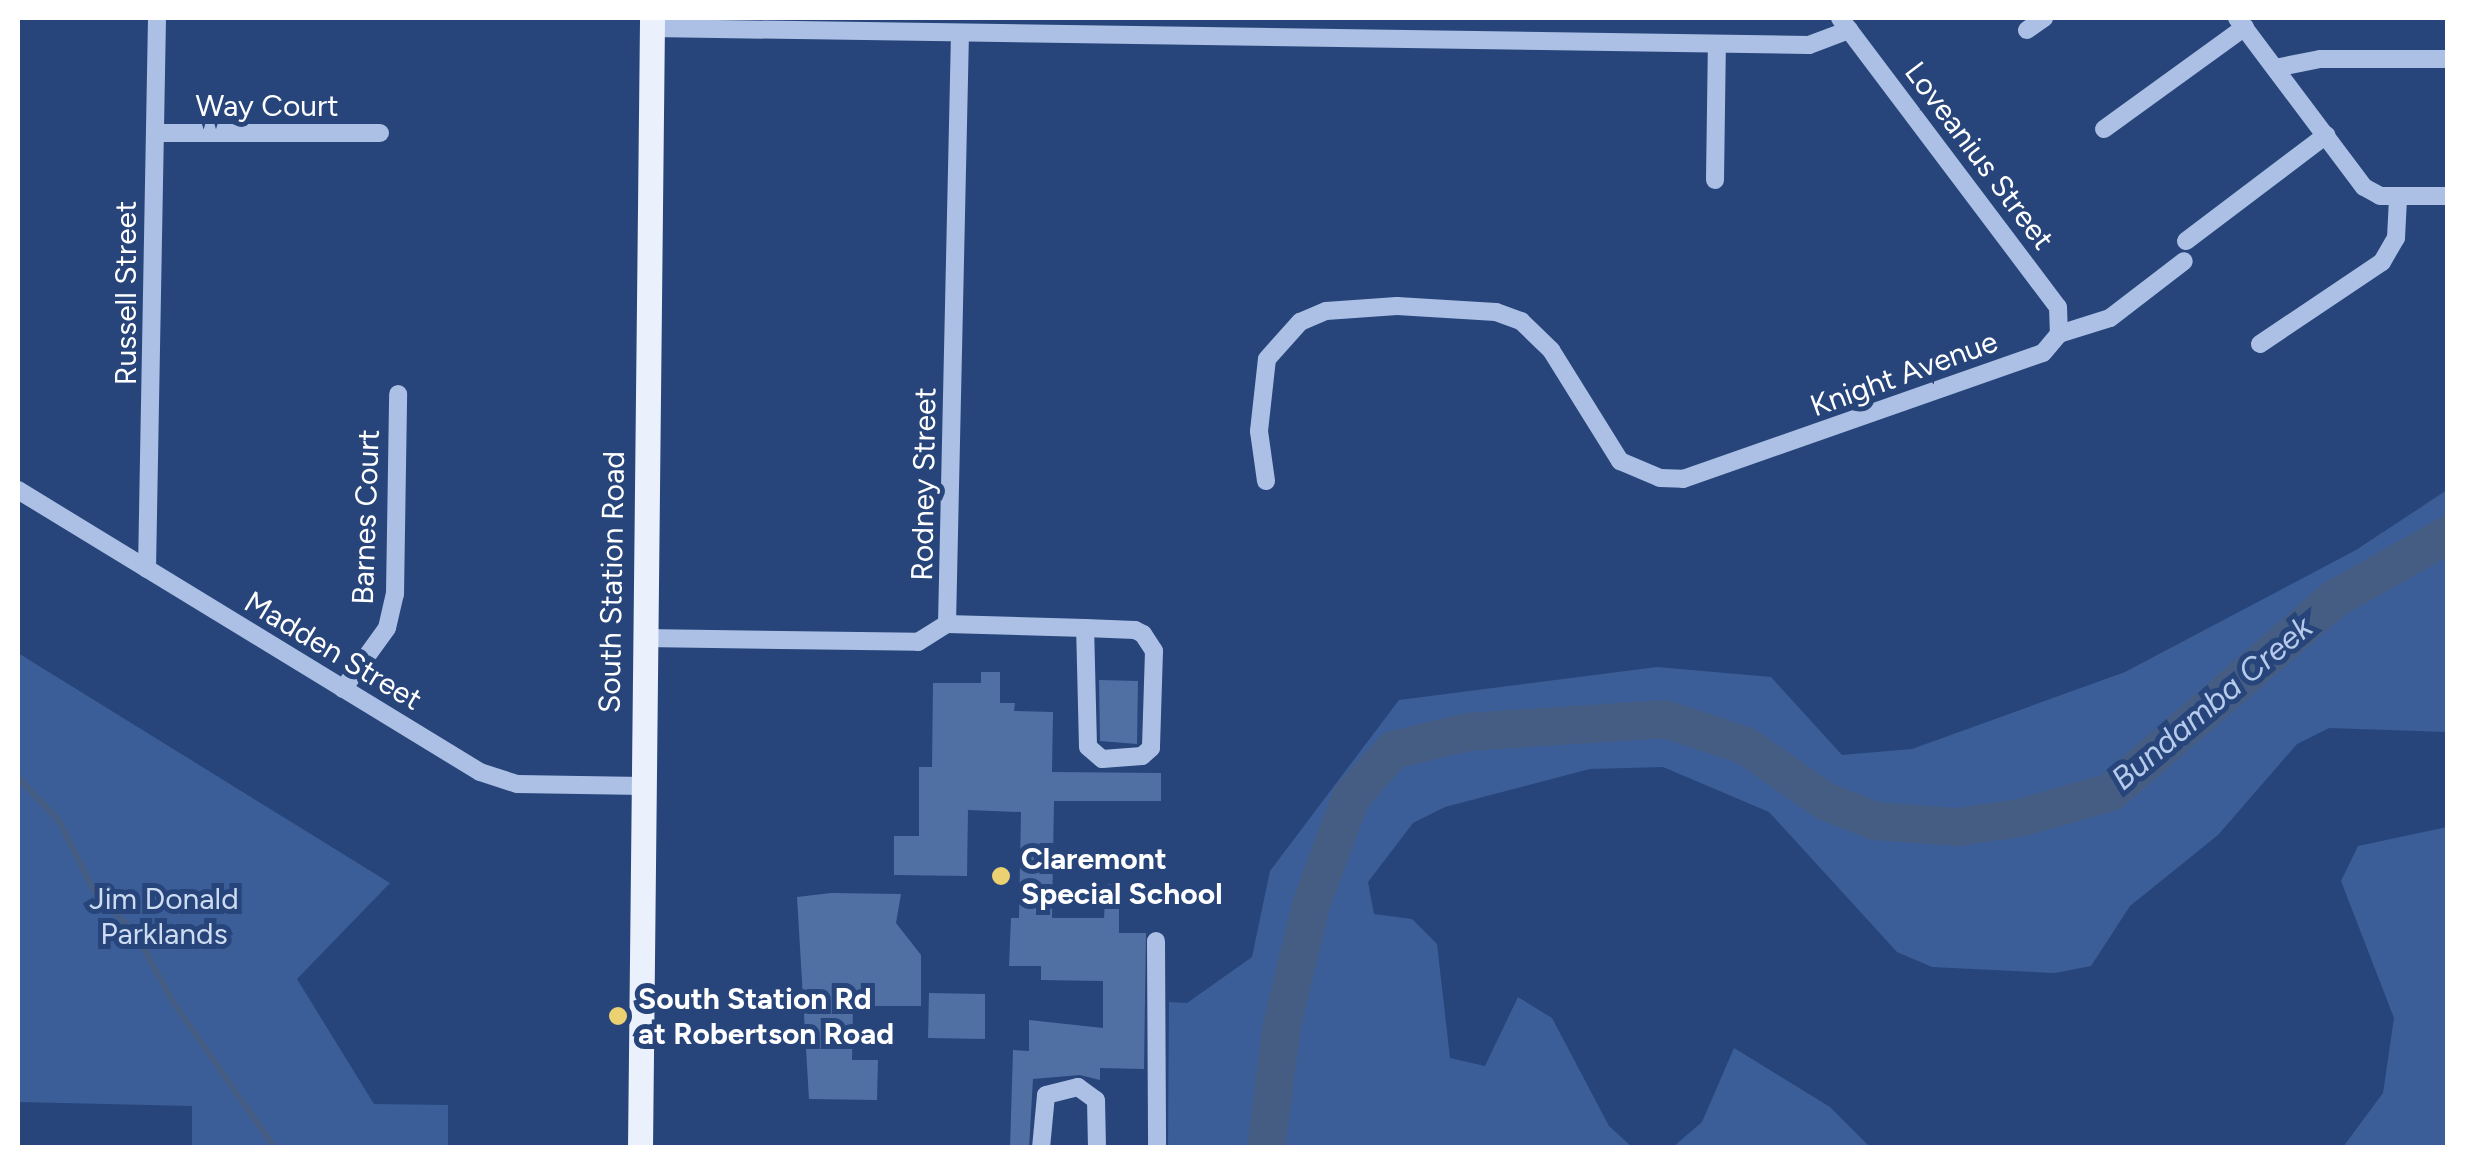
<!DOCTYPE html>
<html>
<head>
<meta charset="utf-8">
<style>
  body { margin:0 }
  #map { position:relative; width:2465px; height:1165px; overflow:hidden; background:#27457a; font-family:Figtree,sans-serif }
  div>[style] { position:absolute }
  .green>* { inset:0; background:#3b5e98 }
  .stream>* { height:6px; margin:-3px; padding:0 3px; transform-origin:3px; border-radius:3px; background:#465d83 }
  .river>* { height:38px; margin:-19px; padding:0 19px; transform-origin:19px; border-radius:19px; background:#465d83 }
  .building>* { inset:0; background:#506fa3 }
  .minor>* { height:18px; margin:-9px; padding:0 9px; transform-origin:9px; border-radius:9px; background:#abc0e4 }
  .major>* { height:25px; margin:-12.5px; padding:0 12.5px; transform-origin:12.5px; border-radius:12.5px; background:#eaf0fc }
  .dots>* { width:28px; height:28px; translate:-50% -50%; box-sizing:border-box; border:5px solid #27457a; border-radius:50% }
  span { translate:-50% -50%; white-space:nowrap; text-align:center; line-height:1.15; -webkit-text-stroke:10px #27457a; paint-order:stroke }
  .street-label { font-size:30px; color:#fff }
  .poi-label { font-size:30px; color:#fff; font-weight:700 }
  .left { translate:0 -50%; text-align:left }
  .park-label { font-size:30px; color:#cddcf3 }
  .water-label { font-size:32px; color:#b6caeb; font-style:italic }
  .frame { position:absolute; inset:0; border:20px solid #fff; pointer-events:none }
</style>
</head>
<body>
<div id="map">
  <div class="green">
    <i style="clip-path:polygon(2447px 490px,2447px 732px,2329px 728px,2297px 744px,2218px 835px,2130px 906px,2091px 966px,2055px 973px,1932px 967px,1897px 952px,1769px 812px,1663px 767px,1590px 769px,1445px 807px,1413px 823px,1368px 882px,1374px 914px,1412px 919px,1437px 944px,1450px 1058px,1485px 1066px,1518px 997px,1552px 1018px,1609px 1126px,1632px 1147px,1168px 1147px,1169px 1002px,1187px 1003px,1252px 957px,1270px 871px,1399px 700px,1657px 667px,1771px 677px,1842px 755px,1912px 749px,2125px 672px,2356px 550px)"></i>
    <i style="clip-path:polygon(18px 653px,390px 883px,297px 979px,374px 1104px,448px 1105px,448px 1147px,192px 1147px,192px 1106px,18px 1102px)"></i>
    <i style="clip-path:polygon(2447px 827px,2447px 1147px,2343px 1147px,2383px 1093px,2394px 1018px,2341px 881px,2358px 846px)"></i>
    <i style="clip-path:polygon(1734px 1048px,1830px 1107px,1870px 1147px,1673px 1147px,1702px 1122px)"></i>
  </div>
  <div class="stream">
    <i style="left:18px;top:777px;width:60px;rotate:47deg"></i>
    <i style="left:59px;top:821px;width:78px;rotate:63.4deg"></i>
    <i style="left:94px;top:891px;width:60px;rotate:45.7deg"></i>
    <i style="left:136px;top:934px;width:77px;rotate:61.4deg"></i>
    <i style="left:173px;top:1002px;width:178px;rotate:55.1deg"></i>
  </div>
  <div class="river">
    <i style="left:1266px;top:1148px;width:124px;rotate:-82.6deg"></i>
    <i style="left:1282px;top:1025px;width:123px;rotate:-76.4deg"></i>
    <i style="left:1311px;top:905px;width:115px;rotate:-69.7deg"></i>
    <i style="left:1351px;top:797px;width:63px;rotate:-48.2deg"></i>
    <i style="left:1393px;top:750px;width:77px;rotate:-13.5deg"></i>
    <i style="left:1468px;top:732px;width:197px;rotate:-3.8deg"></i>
    <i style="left:1665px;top:719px;width:85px;rotate:18.4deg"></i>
    <i style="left:1746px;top:746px;width:96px;rotate:34.8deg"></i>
    <i style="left:1825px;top:801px;width:54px;rotate:21.8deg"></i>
    <i style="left:1875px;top:821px;width:83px;rotate:4.1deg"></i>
    <i style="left:1958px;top:827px;width:63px;rotate:-8.3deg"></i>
    <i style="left:2020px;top:818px;width:95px;rotate:-15.9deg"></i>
    <i style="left:2111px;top:792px;width:297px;rotate:-40.8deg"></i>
    <i style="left:2336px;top:598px;width:129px;rotate:-29.4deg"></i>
  </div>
  <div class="building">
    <i style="clip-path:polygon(981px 672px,1000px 672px,1000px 703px,1015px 703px,1014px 711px,1053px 712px,1052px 772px,1161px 773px,1161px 801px,1054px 801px,1052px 918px,1104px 918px,1106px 884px,1119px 884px,1119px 933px,1146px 933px,1144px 1069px,1100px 1068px,1100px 1080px,1080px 1075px,1033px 1079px,1029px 1148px,1010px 1148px,1013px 1050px,1029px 1051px,1029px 1020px,1103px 1028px,1103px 981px,1041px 980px,1041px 966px,1009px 966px,1011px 918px,1019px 918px,1021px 812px,968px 810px,967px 876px,894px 875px,894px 836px,919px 836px,919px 767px,932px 767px,933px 683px,981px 683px)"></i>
    <i style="clip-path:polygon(1099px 680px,1138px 681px,1137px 744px,1100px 741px)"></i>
    <i style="clip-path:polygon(831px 893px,901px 894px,896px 923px,921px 955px,921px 1006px,853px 1006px,852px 1060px,878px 1060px,877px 1100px,809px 1099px,797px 897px)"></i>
    <i style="clip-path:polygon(929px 993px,985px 994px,985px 1039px,928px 1038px)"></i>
  </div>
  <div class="minor">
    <i style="left:1840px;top:18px;width:362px;rotate:53deg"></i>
    <i style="left:2058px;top:307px;width:27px;rotate:88deg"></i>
    <i style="left:2237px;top:18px;width:211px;rotate:53.1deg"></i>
    <i style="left:2364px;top:187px;width:18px;rotate:29deg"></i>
    <i style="left:2380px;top:196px;width:68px"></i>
    <i style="left:652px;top:28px;width:1157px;rotate:0.84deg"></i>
    <i style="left:1809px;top:45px;width:43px;rotate:-20.6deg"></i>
    <i style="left:2027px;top:30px;width:21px;rotate:-35deg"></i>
    <i style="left:2275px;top:68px;width:46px;rotate:-11.3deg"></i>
    <i style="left:2320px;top:59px;width:128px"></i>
    <i style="left:2104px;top:129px;width:174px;rotate:-35.9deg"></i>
    <i style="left:155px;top:133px;width:225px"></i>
    <i style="left:1715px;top:180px;width:136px;rotate:-89.2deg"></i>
    <i style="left:2186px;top:241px;width:176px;rotate:-37.1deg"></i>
    <i style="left:2260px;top:344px;width:147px;rotate:-33.9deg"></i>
    <i style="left:2382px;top:262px;width:28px;rotate:-60deg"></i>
    <i style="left:2396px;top:238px;width:40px;rotate:-87.1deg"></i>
    <i style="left:1266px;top:481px;width:50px;rotate:-98deg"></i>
    <i style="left:1259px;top:431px;width:72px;rotate:-83.7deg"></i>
    <i style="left:1267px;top:359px;width:50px;rotate:-48.3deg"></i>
    <i style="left:1300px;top:322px;width:28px;rotate:-23deg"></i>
    <i style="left:1326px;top:311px;width:71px;rotate:-4deg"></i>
    <i style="left:1397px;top:306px;width:99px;rotate:3.5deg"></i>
    <i style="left:1496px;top:312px;width:27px;rotate:20deg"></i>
    <i style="left:1521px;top:321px;width:42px;rotate:44deg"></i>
    <i style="left:1551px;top:350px;width:131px;rotate:58.1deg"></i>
    <i style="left:1620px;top:461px;width:43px;rotate:23deg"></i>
    <i style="left:1660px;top:478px;width:23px;rotate:2deg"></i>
    <i style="left:1683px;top:479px;width:381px;rotate:-19.3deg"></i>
    <i style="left:2043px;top:353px;width:25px;rotate:-50deg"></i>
    <i style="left:2059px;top:334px;width:53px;rotate:-17.4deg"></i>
    <i style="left:2110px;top:318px;width:93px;rotate:-37.6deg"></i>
    <i style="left:18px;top:490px;width:541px;rotate:31.4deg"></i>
    <i style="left:480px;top:772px;width:39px;rotate:18deg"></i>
    <i style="left:517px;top:784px;width:126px;rotate:0.9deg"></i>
    <i style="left:147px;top:569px;width:551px;rotate:-88.96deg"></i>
    <i style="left:947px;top:624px;width:138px;rotate:1.7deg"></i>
    <i style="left:1085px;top:628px;width:50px;rotate:2.3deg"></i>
    <i style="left:1135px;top:630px;width:9px;rotate:27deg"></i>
    <i style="left:1143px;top:634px;width:20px;rotate:57deg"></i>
    <i style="left:1154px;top:651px;width:97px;rotate:91.8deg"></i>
    <i style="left:1151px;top:748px;width:12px;rotate:138deg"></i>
    <i style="left:1142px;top:756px;width:40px;rotate:175.7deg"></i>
    <i style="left:1102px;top:759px;width:18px;rotate:-139deg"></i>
    <i style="left:1088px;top:747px;width:119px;rotate:-91.4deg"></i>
    <i style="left:643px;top:638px;width:275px;rotate:0.8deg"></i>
    <i style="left:918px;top:642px;width:34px;rotate:-32deg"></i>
    <i style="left:947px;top:624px;width:590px;rotate:-88.74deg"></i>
    <i style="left:343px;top:689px;width:75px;rotate:-54.2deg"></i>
    <i style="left:387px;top:628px;width:35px;rotate:-77deg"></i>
    <i style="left:395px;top:594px;width:200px;rotate:-89.1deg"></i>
    <i style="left:1156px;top:941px;width:207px;rotate:89.7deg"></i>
    <i style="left:1041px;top:1148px;width:53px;rotate:-84.6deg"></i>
    <i style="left:1046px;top:1095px;width:33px;rotate:-14deg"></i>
    <i style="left:1078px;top:1087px;width:22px;rotate:36deg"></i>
    <i style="left:1096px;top:1100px;width:48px;rotate:88.8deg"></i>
  </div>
  <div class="major">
    <i style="left:640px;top:1148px;width:1130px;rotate:-89.39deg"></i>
  </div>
  <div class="dots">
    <i style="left:1001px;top:876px;background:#ebd171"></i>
    <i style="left:618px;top:1016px;background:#ebd171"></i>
  </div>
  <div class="street-label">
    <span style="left:267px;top:106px">Way Court</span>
    <span style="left:1979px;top:156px;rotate:53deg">Loveanius Street</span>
    <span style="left:126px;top:293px;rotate:-90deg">Russell Street</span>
    <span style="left:1904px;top:374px;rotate:-20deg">Knight Avenue</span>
    <span style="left:924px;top:484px;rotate:-89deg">Rodney Street</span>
    <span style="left:366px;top:517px;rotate:-88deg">Barnes Court</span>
    <span style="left:612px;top:582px;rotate:-89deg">South Station Road</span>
    <span style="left:333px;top:651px;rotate:31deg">Madden Street</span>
  </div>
  <div class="poi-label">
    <span class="left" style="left:1021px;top:876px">Claremont<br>Special School</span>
    <span class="left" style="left:638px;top:1016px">South Station Rd<br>at Robertson Road</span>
  </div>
  <div class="park-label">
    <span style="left:164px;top:916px">Jim Donald<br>Parklands</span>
  </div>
  <div class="water-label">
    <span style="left:2212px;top:703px;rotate:-40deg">Bundamba Creek</span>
  </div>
  <div class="frame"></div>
</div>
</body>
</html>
